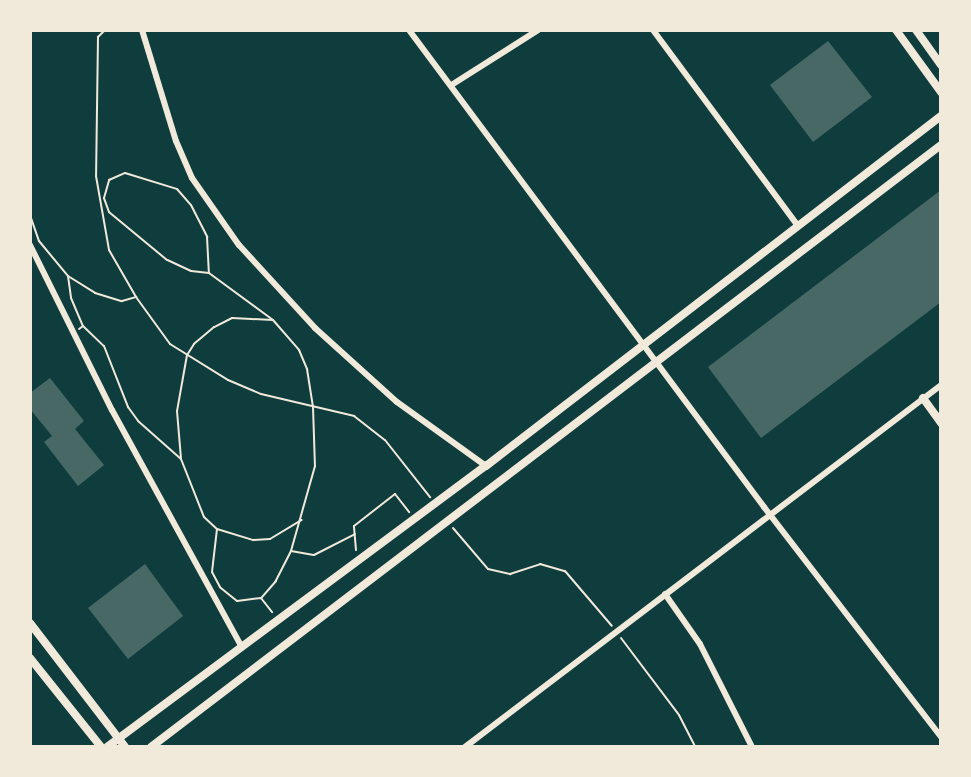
<!DOCTYPE html>
<html>
<head>
<meta charset="utf-8">
<style>
  body { margin:0 }
  #map { position:relative; width:971px; height:777px; overflow:hidden; background:#0f3d3e; font-family:Cabin,sans-serif }
  div>[style] { position:absolute }
  .building>* { inset:0; background:#486865 }
  .path>* { height:2px; margin:-1px; padding:0 1px; transform-origin:1px; border-radius:1px; background:#f1e9da }
  .minor>* { height:6px; margin:-3px; padding:0 3px; transform-origin:3px; border-radius:3px; background:#f1e9da }
  .tertiary>* { height:8px; margin:-4px; padding:0 4px; transform-origin:4px; border-radius:4px; background:#f1e9da }
  .secondary>* { height:8px; margin:-4px; padding:0 4px; transform-origin:4px; border-radius:4px; background:#f1e9da }
  span { translate:-50% -50%; white-space:nowrap; text-align:center; line-height:1.15; -webkit-text-stroke:4.5px #f1e9da; paint-order:stroke }
  .frame { position:absolute; inset:0; border:32px solid #f1e9da; pointer-events:none }
</style>
</head>
<body>
<div id="map">
  <div class="building">
    <i style="clip-path:polygon(828px 41px,872px 97px,813px 142px,770px 85px)"></i>
    <i style="clip-path:polygon(941px 190px,941px 302px,761px 438px,708px 367px)"></i>
    <i style="clip-path:polygon(50px 378px,84px 421px,75px 429px,104px 465px,78px 486px,44px 442px,52px 436px,30px 409px,30px 393px)"></i>
    <i style="clip-path:polygon(145px 564px,183px 616px,128px 659px,88px 608px)"></i>
  </div>
  <div class="path">
    <i style="left:105px;top:30px;width:10px;rotate:135deg"></i>
    <i style="left:98px;top:37px;width:139px;rotate:90.8deg"></i>
    <i style="left:96px;top:176px;width:75px;rotate:80deg"></i>
    <i style="left:109px;top:250px;width:54px;rotate:60.1deg"></i>
    <i style="left:136px;top:297px;width:58px;rotate:54.1deg"></i>
    <i style="left:170px;top:344px;width:68px;rotate:31.8deg"></i>
    <i style="left:228px;top:380px;width:36px;rotate:23deg"></i>
    <i style="left:261px;top:394px;width:96px;rotate:13.3deg"></i>
    <i style="left:354px;top:416px;width:39px;rotate:38deg"></i>
    <i style="left:385px;top:440px;width:73px;rotate:51.7deg"></i>
    <i style="left:30px;top:170px;width:48px;rotate:88.8deg"></i>
    <i style="left:31px;top:218px;width:24px;rotate:71deg"></i>
    <i style="left:39px;top:241px;width:45px;rotate:50.4deg"></i>
    <i style="left:68px;top:276px;width:32px;rotate:32deg"></i>
    <i style="left:95px;top:293px;width:28px;rotate:17deg"></i>
    <i style="left:122px;top:301px;width:15px;rotate:-16deg"></i>
    <i style="left:125px;top:173px;width:54px;rotate:17.1deg"></i>
    <i style="left:177px;top:189px;width:21px;rotate:49deg"></i>
    <i style="left:191px;top:205px;width:36px;rotate:63deg"></i>
    <i style="left:207px;top:237px;width:36px;rotate:87deg"></i>
    <i style="left:209px;top:273px;width:18px;rotate:-174deg"></i>
    <i style="left:191px;top:271px;width:26px;rotate:-155deg"></i>
    <i style="left:167px;top:260px;width:75px;rotate:-140.4deg"></i>
    <i style="left:109px;top:212px;width:15px;rotate:-110deg"></i>
    <i style="left:104px;top:198px;width:19px;rotate:-74deg"></i>
    <i style="left:109px;top:180px;width:17px;rotate:-24deg"></i>
    <i style="left:209px;top:273px;width:79px;rotate:36.3deg"></i>
    <i style="left:273px;top:320px;width:40px;rotate:49deg"></i>
    <i style="left:299px;top:350px;width:21px;rotate:67deg"></i>
    <i style="left:307px;top:369px;width:38px;rotate:81deg"></i>
    <i style="left:313px;top:407px;width:59px;rotate:88.1deg"></i>
    <i style="left:315px;top:466px;width:88px;rotate:105.8deg"></i>
    <i style="left:291px;top:551px;width:34px;rotate:117deg"></i>
    <i style="left:276px;top:581px;width:23px;rotate:131deg"></i>
    <i style="left:261px;top:598px;width:24px;rotate:173deg"></i>
    <i style="left:237px;top:601px;width:22px;rotate:-141deg"></i>
    <i style="left:220px;top:587px;width:17px;rotate:-118deg"></i>
    <i style="left:212px;top:572px;width:43px;rotate:-83.4deg"></i>
    <i style="left:68px;top:276px;width:22px;rotate:82deg"></i>
    <i style="left:71px;top:298px;width:30px;rotate:67deg"></i>
    <i style="left:273px;top:320px;width:41px;rotate:-177.2deg"></i>
    <i style="left:232px;top:318px;width:20px;rotate:153deg"></i>
    <i style="left:214px;top:327px;width:26px;rotate:140deg"></i>
    <i style="left:194px;top:344px;width:13px;rotate:122deg"></i>
    <i style="left:187px;top:355px;width:57px;rotate:100.1deg"></i>
    <i style="left:177px;top:411px;width:48px;rotate:85.2deg"></i>
    <i style="left:181px;top:459px;width:62px;rotate:68.4deg"></i>
    <i style="left:204px;top:517px;width:18px;rotate:43deg"></i>
    <i style="left:217px;top:529px;width:38px;rotate:17deg"></i>
    <i style="left:253px;top:540px;width:17px;rotate:-3deg"></i>
    <i style="left:270px;top:539px;width:37px;rotate:-31deg"></i>
    <i style="left:79px;top:329px;width:5px;rotate:-37deg"></i>
    <i style="left:83px;top:326px;width:29px;rotate:44deg"></i>
    <i style="left:104px;top:346px;width:66px;rotate:68.5deg"></i>
    <i style="left:128px;top:407px;width:17px;rotate:54deg"></i>
    <i style="left:138px;top:421px;width:57px;rotate:41.5deg"></i>
    <i style="left:453px;top:528px;width:54px;rotate:49.5deg"></i>
    <i style="left:488px;top:569px;width:23px;rotate:13deg"></i>
    <i style="left:510px;top:574px;width:32px;rotate:-18deg"></i>
    <i style="left:540px;top:564px;width:26px;rotate:16deg"></i>
    <i style="left:565px;top:571px;width:72px;rotate:49.5deg"></i>
    <i style="left:356px;top:550px;width:24px;rotate:-95deg"></i>
    <i style="left:354px;top:526px;width:52px;rotate:-38deg"></i>
    <i style="left:395px;top:494px;width:23px;rotate:52deg"></i>
    <i style="left:291px;top:551px;width:23px;rotate:10deg"></i>
    <i style="left:314px;top:555px;width:46px;rotate:-27.1deg"></i>
    <i style="left:261px;top:598px;width:18px;rotate:52deg"></i>
    <i style="left:621px;top:638px;width:96px;rotate:53deg"></i>
    <i style="left:679px;top:715px;width:36px;rotate:63deg"></i>
  </div>
  <div class="minor">
    <i style="left:142px;top:30px;width:116px;rotate:73deg"></i>
    <i style="left:176px;top:141px;width:40px;rotate:66.6deg"></i>
    <i style="left:192px;top:178px;width:82px;rotate:55deg"></i>
    <i style="left:239px;top:245px;width:113px;rotate:47.5deg"></i>
    <i style="left:315px;top:328px;width:110px;rotate:42.1deg"></i>
    <i style="left:397px;top:402px;width:110px;rotate:35.7deg"></i>
    <i style="left:409px;top:30px;width:595px;rotate:53.34deg"></i>
    <i style="left:764px;top:507px;width:290px;rotate:52.4deg"></i>
    <i style="left:653px;top:30px;width:244px;rotate:53.5deg"></i>
    <i style="left:453px;top:84px;width:101px;rotate:-32.4deg"></i>
    <i style="left:30px;top:245px;width:184px;rotate:63.6deg"></i>
    <i style="left:112px;top:410px;width:270px;rotate:61.3deg"></i>
    <i style="left:665px;top:594px;width:61px;rotate:55deg"></i>
    <i style="left:700px;top:644px;width:115px;rotate:63.2deg"></i>
    <i style="left:465px;top:747px;width:598px;rotate:-37.25deg"></i>
  </div>
  <div class="tertiary">
    <i style="left:896px;top:30px;width:77px;rotate:54deg"></i>
    <i style="left:916px;top:30px;width:43px;rotate:54.5deg"></i>
    <i style="left:923px;top:398px;width:31px;rotate:54deg"></i>
  </div>
  <div class="secondary">
    <i style="left:30px;top:623px;width:156px;rotate:52.5deg"></i>
    <i style="left:30px;top:658px;width:114px;rotate:51.4deg"></i>
    <i style="left:107px;top:747px;width:472px;rotate:-36.6deg"></i>
    <i style="left:486px;top:466px;width:574px;rotate:-37.57deg"></i>
    <i style="left:151px;top:747px;width:993px;rotate:-37.31deg"></i>
  </div>
  <div class="frame"></div>
</div>
</body>
</html>
